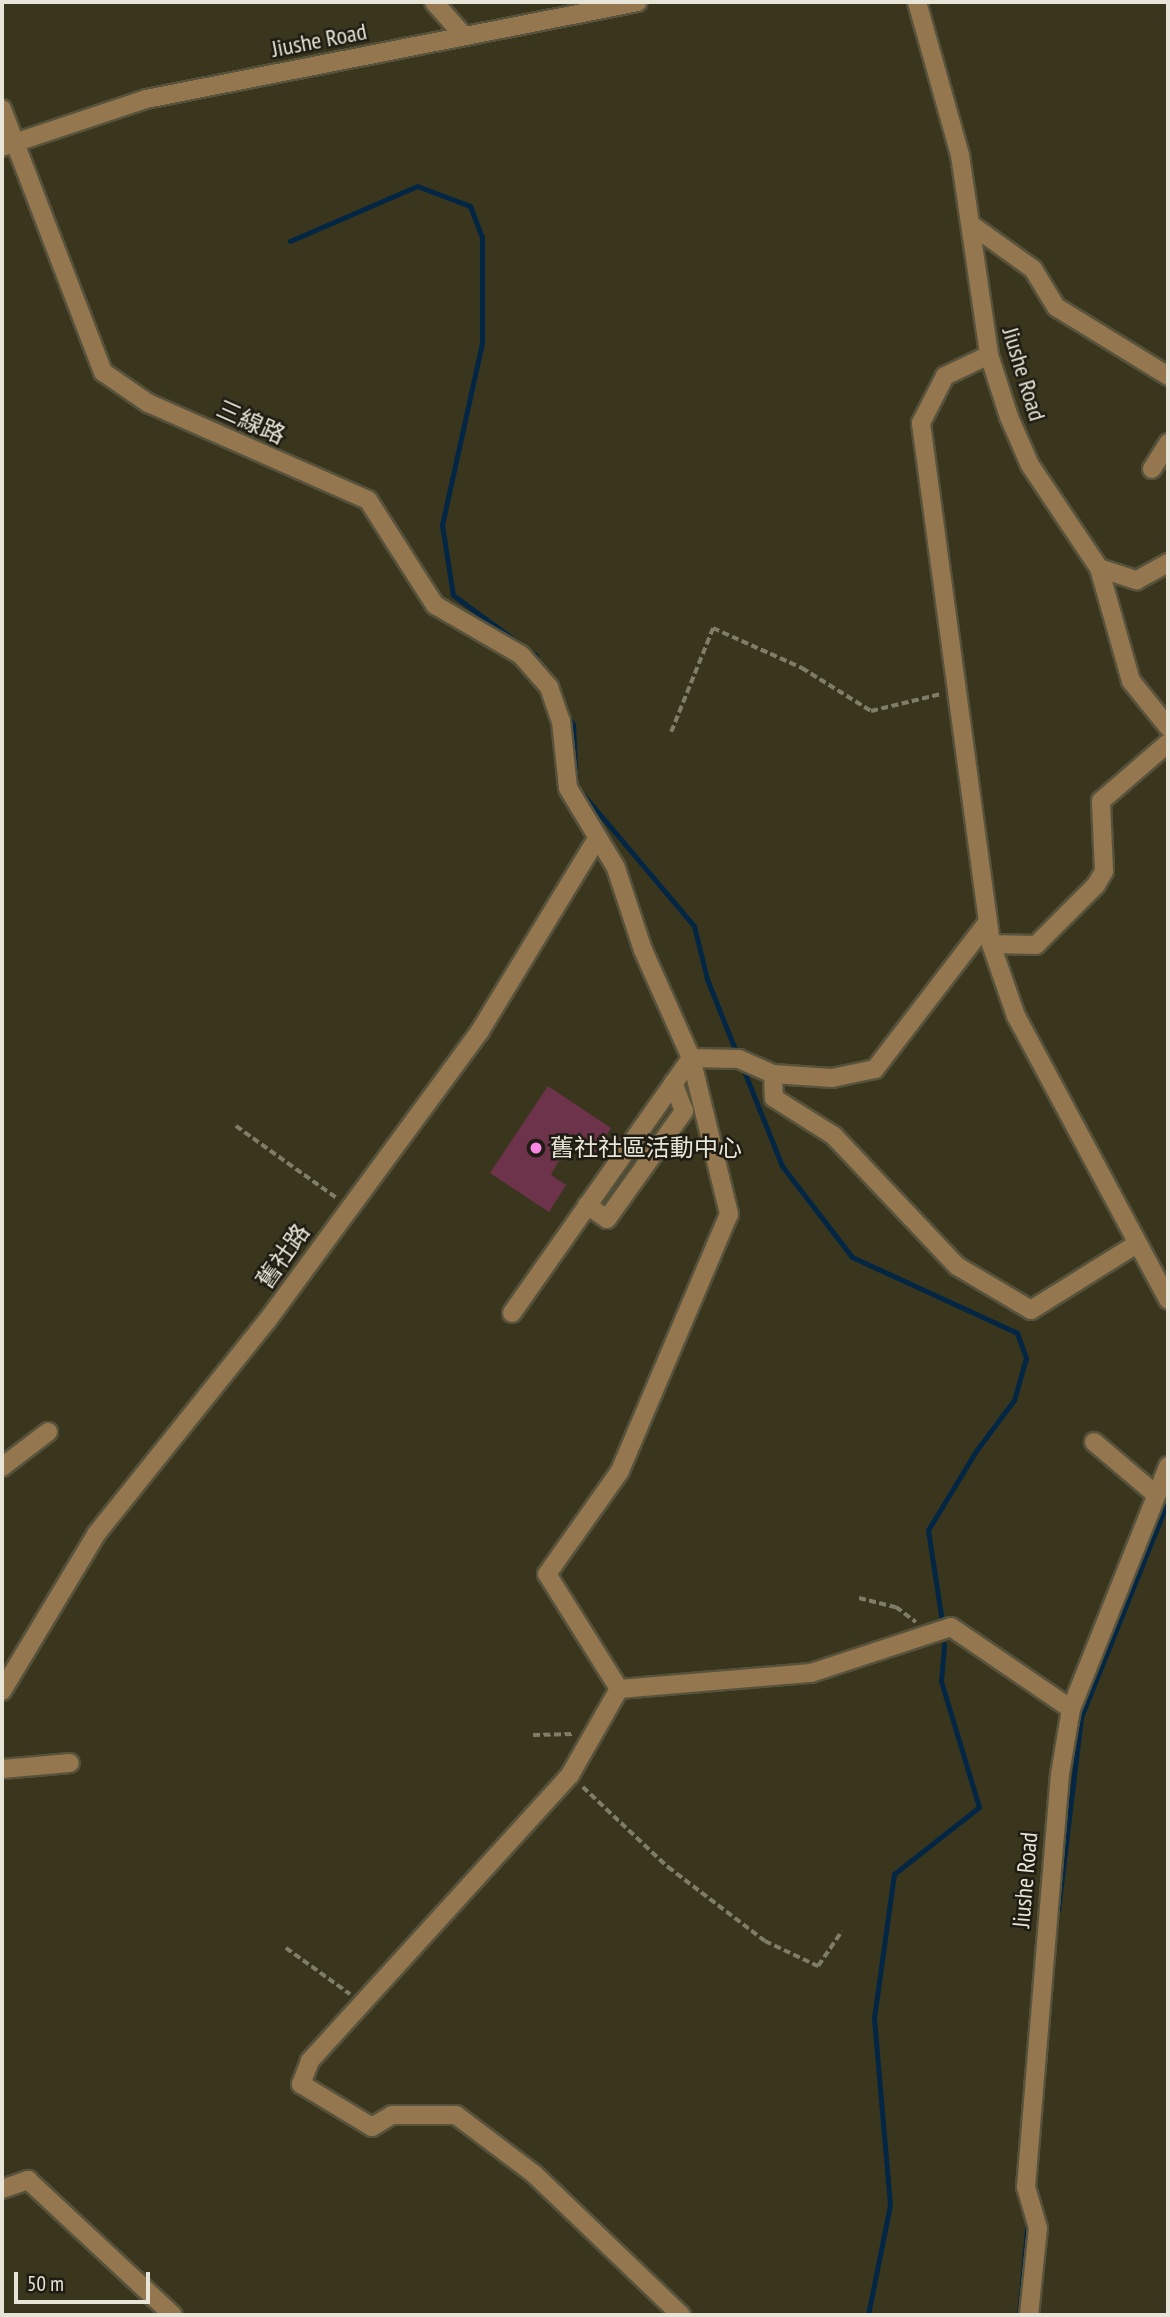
<!DOCTYPE html>
<html>
<head>
<meta charset="utf-8">
<style>
  body { margin:0 }
  #map { position:relative; width:1170px; height:2317px; overflow:hidden; background:#3a361e; font-family:"PT Sans Narrow","Noto Sans TC",sans-serif }
  div>[style] { position:absolute }
  .stream>* { height:5px; margin:-2.5px; padding:0 2.5px; transform-origin:2.5px; border-radius:2.5px; background:#022644 }
  .building>* { inset:0; background:#6c334b }
  .path>* { height:3.5px; margin-top:-1.75px; transform-origin:0; background:repeating-linear-gradient(90deg,#7f7c68 0 7px,transparent 0 10.5px) }
  .roads { filter:drop-shadow(2px 0 #56523c) drop-shadow(-2px 0 #56523c) drop-shadow(0 2px #56523c) drop-shadow(0 -2px #56523c) }
  .minor>* { height:18px; margin:-9px; padding:0 9px; transform-origin:9px; border-radius:9px; background:#94764f }
  .dots>* { width:19px; height:19px; translate:-50% -50%; box-sizing:border-box; border:4px solid #1f1d13; border-radius:50% }
  span { translate:-50% -50%; white-space:nowrap; text-align:center; line-height:1.15; -webkit-text-stroke:5px #1f1d13; paint-order:stroke }
  .street-label { font-size:24px; color:#e7e5d7 }
  .poi-label { font-size:24px; color:#e7e5d7 }
  .left { translate:0 -50%; text-align:left }
  .frame { position:absolute; inset:0; border:4px solid #e7e5d7; pointer-events:none }
  .scale { position:absolute; left:14px; top:2272px; width:136px; height:32px; box-sizing:border-box; border:4px solid #e7e5d7; border-top:0; padding-left:9px; font-size:21px; line-height:24px; white-space:nowrap; color:#e7e5d7; -webkit-text-stroke:5px #1f1d13; paint-order:stroke }
</style>
</head>
<body>
<div id="map">
  <div class="stream">
    <i style="left:290px;top:241px;width:138px;rotate:-23.4deg"></i>
    <i style="left:417px;top:186px;width:57px;rotate:20.7deg"></i>
    <i style="left:470px;top:206px;width:33px;rotate:69deg"></i>
    <i style="left:482px;top:237px;width:106px;rotate:90deg"></i>
    <i style="left:482px;top:343px;width:186px;rotate:102.4deg"></i>
    <i style="left:442px;top:525px;width:71px;rotate:81.1deg"></i>
    <i style="left:453px;top:595px;width:102px;rotate:36.2deg"></i>
    <i style="left:535px;top:655px;width:14px;rotate:60deg"></i>
    <i style="left:566px;top:713px;width:14px;rotate:60deg"></i>
    <i style="left:573px;top:725px;width:61px;rotate:87.2deg"></i>
    <i style="left:576px;top:786px;width:183px;rotate:49.9deg"></i>
    <i style="left:694px;top:926px;width:55px;rotate:76.2deg"></i>
    <i style="left:707px;top:979px;width:84px;rotate:68.3deg"></i>
    <i style="left:742px;top:1066px;width:108px;rotate:68.2deg"></i>
    <i style="left:782px;top:1166px;width:115px;rotate:52.4deg"></i>
    <i style="left:852px;top:1257px;width:182px;rotate:24.7deg"></i>
    <i style="left:1017px;top:1333px;width:27px;rotate:70deg"></i>
    <i style="left:1026px;top:1358px;width:44px;rotate:105.9deg"></i>
    <i style="left:1014px;top:1400px;width:64px;rotate:126.7deg"></i>
    <i style="left:976px;top:1451px;width:92px;rotate:121.3deg"></i>
    <i style="left:928px;top:1530px;width:92px;rotate:81.3deg"></i>
    <i style="left:1058px;top:1910px;width:194px;rotate:-83.2deg"></i>
    <i style="left:1081px;top:1717px;width:233px;rotate:-68.1deg"></i>
    <i style="left:868px;top:2315px;width:112px;rotate:-78.7deg"></i>
    <i style="left:890px;top:2205px;width:188px;rotate:-94.9deg"></i>
    <i style="left:874px;top:2018px;width:145px;rotate:-82.1deg"></i>
    <i style="left:894px;top:1874px;width:108px;rotate:-38.2deg"></i>
    <i style="left:979px;top:1807px;width:132px;rotate:-106.8deg"></i>
    <i style="left:941px;top:1681px;width:37px;rotate:-85deg"></i>
    <i style="left:1019px;top:2315px;width:96px;rotate:-84.6deg"></i>
  </div>
  <div class="building">
    <i style="clip-path:polygon(548px 1086px,611px 1128px,595px 1153px,573px 1139px,561px 1156px,551px 1175px,566px 1185px,549px 1212px,490px 1173px)"></i>
  </div>
  <div class="path">
    <i style="left:671px;top:732px;width:112px;rotate:-68deg"></i>
    <i style="left:713px;top:628px;width:98px;rotate:24.2deg"></i>
    <i style="left:802px;top:668px;width:81px;rotate:31.9deg"></i>
    <i style="left:871px;top:711px;width:72px;rotate:-13.7deg"></i>
    <i style="left:236px;top:1126px;width:125px;rotate:35.6deg"></i>
    <i style="left:859px;top:1598px;width:38px;rotate:14deg"></i>
    <i style="left:896px;top:1607px;width:25px;rotate:37deg"></i>
    <i style="left:533px;top:1735px;width:41px;rotate:-1.4deg"></i>
    <i style="left:583px;top:1787px;width:117px;rotate:43.3deg"></i>
    <i style="left:668px;top:1867px;width:122px;rotate:37.3deg"></i>
    <i style="left:765px;top:1941px;width:59px;rotate:25.3deg"></i>
    <i style="left:818px;top:1966px;width:42px;rotate:-55.6deg"></i>
    <i style="left:286px;top:1948px;width:79px;rotate:35.7deg"></i>
  </div>
  <div class="roads">
    <div class="minor">
      <i style="left:434px;top:2px;width:45px;rotate:48.6deg"></i>
      <i style="left:917px;top:2px;width:159px;rotate:74.3deg"></i>
      <i style="left:960px;top:155px;width:202px;rotate:81.7deg"></i>
      <i style="left:989px;top:355px;width:65px;rotate:72.1deg"></i>
      <i style="left:1009px;top:417px;width:52px;rotate:66.4deg"></i>
      <i style="left:1030px;top:465px;width:124px;rotate:56.2deg"></i>
      <i style="left:1099px;top:568px;width:117px;rotate:74.2deg"></i>
      <i style="left:1131px;top:681px;width:59px;rotate:51.2deg"></i>
      <i style="left:2px;top:109px;width:282px;rotate:69deg"></i>
      <i style="left:103px;top:372px;width:55px;rotate:34.6deg"></i>
      <i style="left:148px;top:403px;width:240px;rotate:23.8deg"></i>
      <i style="left:368px;top:500px;width:125px;rotate:57.5deg"></i>
      <i style="left:435px;top:605px;width:99px;rotate:30.2deg"></i>
      <i style="left:521px;top:655px;width:43px;rotate:48.8deg"></i>
      <i style="left:549px;top:687px;width:36px;rotate:71deg"></i>
      <i style="left:561px;top:721px;width:67px;rotate:84deg"></i>
      <i style="left:568px;top:788px;width:93px;rotate:59deg"></i>
      <i style="left:616px;top:868px;width:86px;rotate:71.8deg"></i>
      <i style="left:643px;top:950px;width:118px;rotate:66deg"></i>
      <i style="left:691px;top:1058px;width:161px;rotate:76.3deg"></i>
      <i style="left:729px;top:1214px;width:279px;rotate:113deg"></i>
      <i style="left:620px;top:1471px;width:126px;rotate:125.3deg"></i>
      <i style="left:547px;top:1574px;width:136px;rotate:57.9deg"></i>
      <i style="left:619px;top:1689px;width:193px;rotate:-4.8deg"></i>
      <i style="left:811px;top:1673px;width:147px;rotate:-18.2deg"></i>
      <i style="left:951px;top:1627px;width:145px;rotate:34.3deg"></i>
      <i style="left:2px;top:147px;width:152px;rotate:-18.4deg"></i>
      <i style="left:146px;top:99px;width:501px;rotate:-11.15deg"></i>
      <i style="left:973px;top:226px;width:74px;rotate:35.6deg"></i>
      <i style="left:1033px;top:269px;width:44px;rotate:58.8deg"></i>
      <i style="left:1056px;top:307px;width:132px;rotate:31.6deg"></i>
      <i style="left:989px;top:355px;width:49px;rotate:154.5deg"></i>
      <i style="left:945px;top:376px;width:53px;rotate:117.1deg"></i>
      <i style="left:921px;top:423px;width:526px;rotate:82.35deg"></i>
      <i style="left:991px;top:944px;width:76px;rotate:70.9deg"></i>
      <i style="left:1016px;top:1016px;width:322px;rotate:61.8deg"></i>
      <i style="left:1152px;top:469px;width:31px;rotate:-58deg"></i>
      <i style="left:1099px;top:568px;width:40px;rotate:18deg"></i>
      <i style="left:1137px;top:580px;width:35px;rotate:-29deg"></i>
      <i style="left:991px;top:944px;width:45px;rotate:1.3deg"></i>
      <i style="left:1036px;top:945px;width:85px;rotate:-45deg"></i>
      <i style="left:1096px;top:885px;width:16px;rotate:-60deg"></i>
      <i style="left:1104px;top:871px;width:70px;rotate:-92.5deg"></i>
      <i style="left:1101px;top:801px;width:89px;rotate:-40.9deg"></i>
      <i style="left:773px;top:1074px;width:24px;rotate:88deg"></i>
      <i style="left:774px;top:1098px;width:71px;rotate:32.3deg"></i>
      <i style="left:834px;top:1136px;width:179px;rotate:46.6deg"></i>
      <i style="left:957px;top:1266px;width:86px;rotate:30.7deg"></i>
      <i style="left:1031px;top:1310px;width:123px;rotate:-32deg"></i>
      <i style="left:587px;top:1205px;width:24px;rotate:35deg"></i>
      <i style="left:607px;top:1219px;width:133px;rotate:-54.5deg"></i>
      <i style="left:684px;top:1111px;width:30px;rotate:-111deg"></i>
      <i style="left:512px;top:1313px;width:312px;rotate:-54.9deg"></i>
      <i style="left:691px;top:1058px;width:48px;rotate:1.2deg"></i>
      <i style="left:739px;top:1059px;width:37px;rotate:24deg"></i>
      <i style="left:773px;top:1074px;width:59px;rotate:3.9deg"></i>
      <i style="left:832px;top:1078px;width:44px;rotate:-11.8deg"></i>
      <i style="left:875px;top:1069px;width:185px;rotate:-52.5deg"></i>
      <i style="left:1094px;top:1442px;width:80px;rotate:40.4deg"></i>
      <i style="left:2px;top:1467px;width:58px;rotate:-37.3deg"></i>
      <i style="left:619px;top:1689px;width:99px;rotate:119.7deg"></i>
      <i style="left:570px;top:1775px;width:387px;rotate:132.3deg"></i>
      <i style="left:310px;top:2061px;width:25px;rotate:111deg"></i>
      <i style="left:301px;top:2084px;width:83px;rotate:31.2deg"></i>
      <i style="left:372px;top:2127px;width:23px;rotate:-31deg"></i>
      <i style="left:392px;top:2115px;width:64px"></i>
      <i style="left:456px;top:2115px;width:98px;rotate:37.1deg"></i>
      <i style="left:534px;top:2174px;width:204px;rotate:43.8deg"></i>
      <i style="left:2px;top:1691px;width:184px;rotate:-59deg"></i>
      <i style="left:97px;top:1533px;width:272px;rotate:-51.3deg"></i>
      <i style="left:267px;top:1321px;width:360px;rotate:-53.7deg"></i>
      <i style="left:480px;top:1031px;width:221px;rotate:-58.7deg"></i>
      <i style="left:2px;top:1769px;width:68px;rotate:-5deg"></i>
      <i style="left:2px;top:2189px;width:28px;rotate:-19deg"></i>
      <i style="left:28px;top:2180px;width:198px;rotate:43deg"></i>
      <i style="left:1029px;top:2315px;width:87px;rotate:-84.1deg"></i>
      <i style="left:1038px;top:2228px;width:43px;rotate:-106.3deg"></i>
      <i style="left:1026px;top:2187px;width:414px;rotate:-85.3deg"></i>
      <i style="left:1060px;top:1774px;width:66px;rotate:-80.4deg"></i>
      <i style="left:1071px;top:1709px;width:262px;rotate:-68.2deg"></i>
    </div>
  </div>
  <div class="dots">
    <i style="left:536px;top:1148px;background:#f987e8"></i>
  </div>
  <div class="street-label">
    <span style="left:319px;top:40px;rotate:-11deg">Jiushe Road</span>
    <span style="left:1024px;top:374px;rotate:73deg">Jiushe Road</span>
    <span style="left:251px;top:422px;rotate:24deg">三線路</span>
    <span style="left:283px;top:1256px;rotate:-55deg">舊社路</span>
    <span style="left:1025px;top:1880px;rotate:-85deg">Jiushe Road</span>
  </div>
  <div class="poi-label">
    <span class="left" style="left:550px;top:1148px">舊社社區活動中心</span>
  </div>
  <div class="frame"></div>
  <div class="scale">50 m</div>
</div>
</body>
</html>
